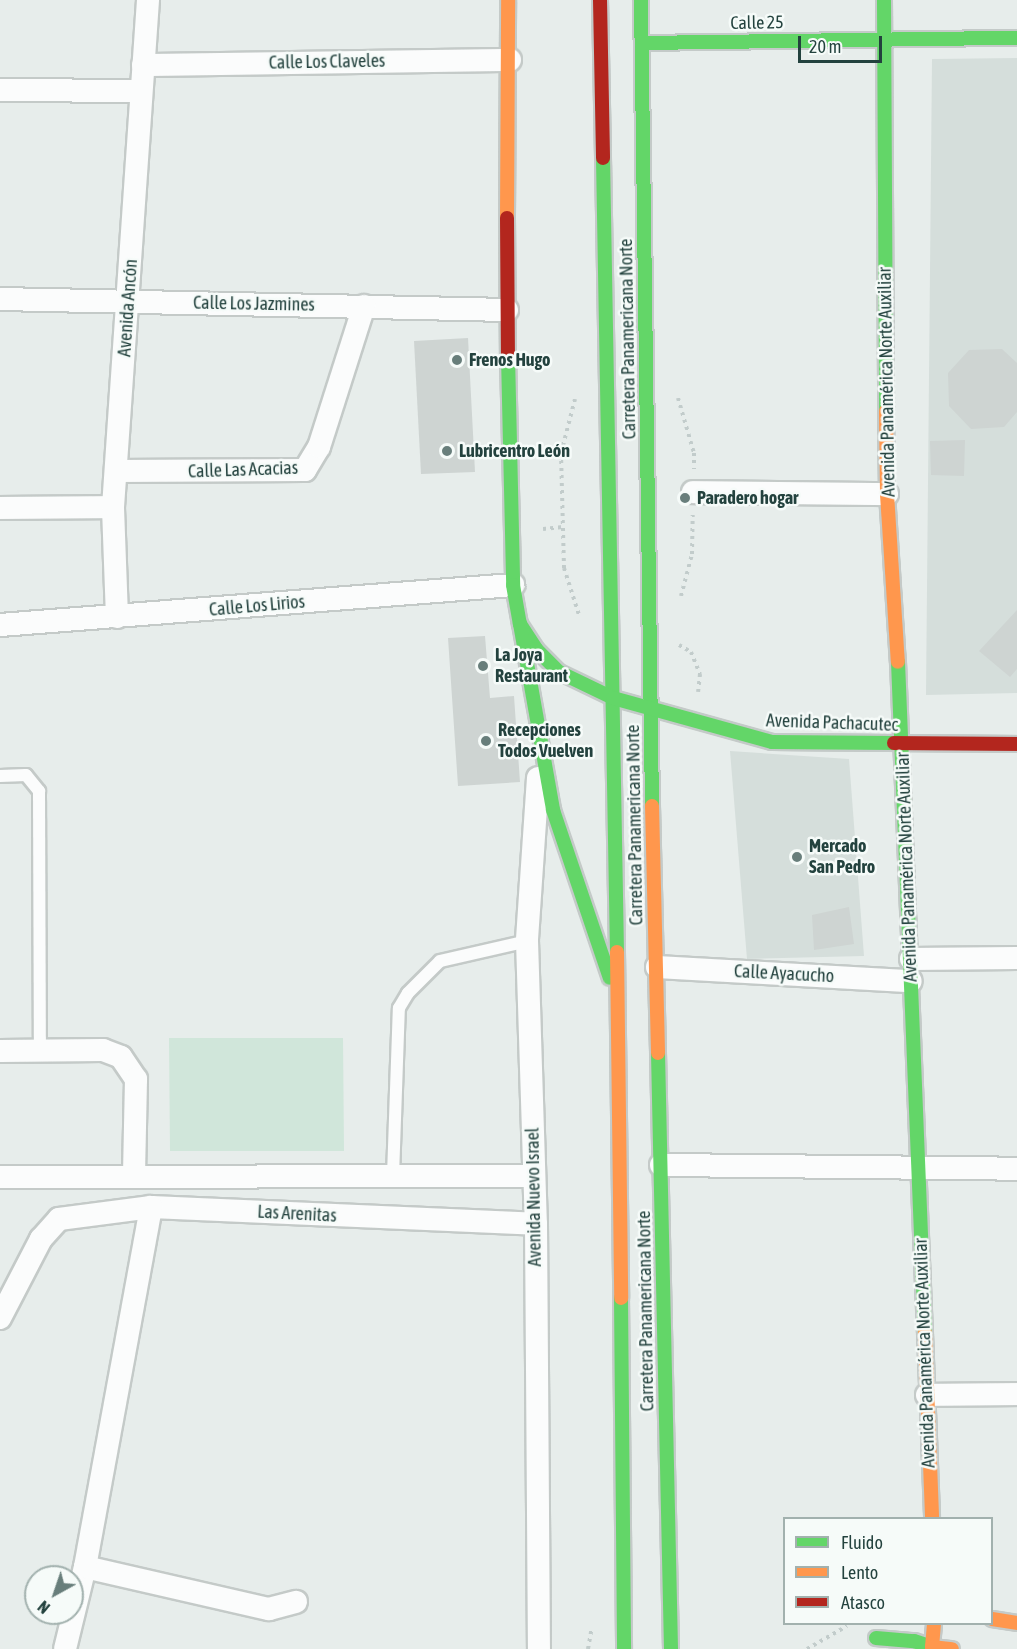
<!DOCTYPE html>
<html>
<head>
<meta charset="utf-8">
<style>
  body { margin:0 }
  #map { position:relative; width:1017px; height:1649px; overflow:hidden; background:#e7edeb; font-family:"Asap Condensed",sans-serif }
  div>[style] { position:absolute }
  .built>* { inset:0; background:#d5dedb }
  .green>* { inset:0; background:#d0e6da }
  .building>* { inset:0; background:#ced4d2 }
  .path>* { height:4px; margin-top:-2px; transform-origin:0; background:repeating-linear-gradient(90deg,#c2cccb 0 3px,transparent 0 7.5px) }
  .roads { filter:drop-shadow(2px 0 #c4cac8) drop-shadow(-2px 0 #c4cac8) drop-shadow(0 2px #c4cac8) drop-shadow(0 -2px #c4cac8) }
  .lane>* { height:12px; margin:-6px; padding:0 6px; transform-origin:6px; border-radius:6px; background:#fbfcfc }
  .street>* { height:22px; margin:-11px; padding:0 11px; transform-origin:11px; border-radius:11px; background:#fbfcfc }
  .fast>* { height:14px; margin:-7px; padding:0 7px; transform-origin:7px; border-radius:7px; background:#63d668 }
  .slow>* { height:14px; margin:-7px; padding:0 7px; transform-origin:7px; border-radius:7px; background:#ff974d }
  .jam>* { height:14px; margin:-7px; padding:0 7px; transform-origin:7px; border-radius:7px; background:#b3261e }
  .dots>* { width:16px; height:16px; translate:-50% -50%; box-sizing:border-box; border:3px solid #f6fbf9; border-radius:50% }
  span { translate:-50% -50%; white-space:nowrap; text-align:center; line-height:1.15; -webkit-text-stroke:5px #f6fbf9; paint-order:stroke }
  .street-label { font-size:18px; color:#23423e }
  .poi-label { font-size:18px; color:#23423e; font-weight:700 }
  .left { translate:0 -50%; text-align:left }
  .legend { position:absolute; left:783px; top:1517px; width:210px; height:108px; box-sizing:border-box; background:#f6fbf9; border:2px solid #a2b1ae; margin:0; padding:8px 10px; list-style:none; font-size:18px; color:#23423e }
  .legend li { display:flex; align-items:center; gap:12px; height:30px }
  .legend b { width:30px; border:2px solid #a2b1ae }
  .north { position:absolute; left:24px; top:1565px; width:60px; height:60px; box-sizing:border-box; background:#f6fbf9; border:2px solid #a2b1ae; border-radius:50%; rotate:220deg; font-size:16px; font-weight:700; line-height:24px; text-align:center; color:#23423e }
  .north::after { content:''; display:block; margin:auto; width:21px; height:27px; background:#687e7b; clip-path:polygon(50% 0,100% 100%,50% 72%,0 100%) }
  .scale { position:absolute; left:798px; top:36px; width:84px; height:27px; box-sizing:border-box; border:3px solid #23423e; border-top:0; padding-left:8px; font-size:18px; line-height:21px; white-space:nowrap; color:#23423e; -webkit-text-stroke:4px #f6fbf9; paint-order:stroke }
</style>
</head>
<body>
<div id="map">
  <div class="built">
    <i style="clip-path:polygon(1017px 58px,1017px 693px,926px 695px,932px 59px)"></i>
    <i style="clip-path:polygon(730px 751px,849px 759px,864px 956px,747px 959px)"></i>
  </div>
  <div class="green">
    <i style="clip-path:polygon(169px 1038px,343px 1038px,344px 1151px,170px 1151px)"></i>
  </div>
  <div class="building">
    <i style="clip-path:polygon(468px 338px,475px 472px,421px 474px,414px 341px)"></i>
    <i style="clip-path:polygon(1002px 349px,1017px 363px,1017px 412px,1004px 427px,971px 429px,949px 406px,948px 373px,969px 350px)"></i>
    <i style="clip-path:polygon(965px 440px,964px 476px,931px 475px,930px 441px)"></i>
    <i style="clip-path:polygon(1017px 610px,1017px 669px,1010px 677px,979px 651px)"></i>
    <i style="clip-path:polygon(485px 636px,490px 698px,514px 696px,520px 782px,458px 786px,448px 638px)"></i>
    <i style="clip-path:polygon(849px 907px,854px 944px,814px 950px,812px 915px)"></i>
  </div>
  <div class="path">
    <i style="left:678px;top:398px;width:57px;rotate:73.8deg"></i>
    <i style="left:694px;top:453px;width:16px;rotate:90deg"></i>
    <i style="left:575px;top:399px;width:56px;rotate:104.5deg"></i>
    <i style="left:561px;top:453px;width:115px;rotate:88.5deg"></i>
    <i style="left:564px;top:568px;width:49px;rotate:72.3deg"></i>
    <i style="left:543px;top:529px;width:20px;rotate:-6deg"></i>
    <i style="left:681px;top:596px;width:43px;rotate:-75.3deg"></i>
    <i style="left:692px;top:554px;width:39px;rotate:-89deg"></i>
    <i style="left:679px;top:645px;width:14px;rotate:30deg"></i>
    <i style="left:691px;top:652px;width:24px;rotate:68deg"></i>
    <i style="left:700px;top:674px;width:18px;rotate:96deg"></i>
    <i style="left:588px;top:1649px;width:22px;rotate:-80deg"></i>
    <i style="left:807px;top:1649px;width:46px;rotate:-29.9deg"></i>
  </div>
  <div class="roads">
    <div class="lane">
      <i style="left:0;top:776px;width:26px;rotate:-2deg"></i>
      <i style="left:26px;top:775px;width:21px;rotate:51deg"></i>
      <i style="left:39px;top:791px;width:259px;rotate:89.8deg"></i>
      <i style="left:393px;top:1176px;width:168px;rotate:-88deg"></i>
      <i style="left:399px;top:1008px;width:17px;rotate:-59deg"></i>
      <i style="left:408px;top:993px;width:45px;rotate:-45deg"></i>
      <i style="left:440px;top:961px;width:89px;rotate:-12.9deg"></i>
    </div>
    <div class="street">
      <i style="left:143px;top:65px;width:367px;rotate:-0.8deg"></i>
      <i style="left:0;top:90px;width:140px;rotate:0.4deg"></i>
      <i style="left:0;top:299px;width:507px;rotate:1.24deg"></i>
      <i style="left:116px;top:471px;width:189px;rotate:-0.3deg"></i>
      <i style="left:305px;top:470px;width:27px;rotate:-59deg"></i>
      <i style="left:319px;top:447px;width:148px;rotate:-72.3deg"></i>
      <i style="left:693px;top:492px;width:194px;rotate:0.6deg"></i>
      <i style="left:0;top:508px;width:113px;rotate:-0.5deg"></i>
      <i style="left:117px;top:617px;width:110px;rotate:-92.1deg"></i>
      <i style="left:113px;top:507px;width:508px;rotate:-86.05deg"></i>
      <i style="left:0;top:625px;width:515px;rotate:-4.46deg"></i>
      <i style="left:538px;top:778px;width:163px;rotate:93.9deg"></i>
      <i style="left:527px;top:941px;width:283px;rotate:88.2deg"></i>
      <i style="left:536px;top:1224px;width:425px;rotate:89.6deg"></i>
      <i style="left:911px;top:959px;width:106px;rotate:-0.5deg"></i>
      <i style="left:657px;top:967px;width:254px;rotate:3.2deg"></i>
      <i style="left:0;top:1051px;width:103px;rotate:-0.6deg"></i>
      <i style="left:103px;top:1050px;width:19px;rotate:21deg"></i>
      <i style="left:121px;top:1057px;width:27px;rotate:56deg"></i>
      <i style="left:136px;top:1079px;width:97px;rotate:91.2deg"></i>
      <i style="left:661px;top:1165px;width:356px;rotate:0.6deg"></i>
      <i style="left:0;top:1177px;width:534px;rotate:-0.11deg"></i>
      <i style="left:0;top:1318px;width:89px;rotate:-62.6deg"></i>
      <i style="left:41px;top:1239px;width:27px;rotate:-48deg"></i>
      <i style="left:59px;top:1219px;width:93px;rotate:-7.4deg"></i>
      <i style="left:151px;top:1207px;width:385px;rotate:2.5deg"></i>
      <i style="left:927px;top:1395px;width:90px;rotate:-0.6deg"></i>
      <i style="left:85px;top:1567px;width:189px;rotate:12.9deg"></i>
      <i style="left:269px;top:1609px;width:28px;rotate:-15deg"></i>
      <i style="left:65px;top:1649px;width:84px;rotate:-76.3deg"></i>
      <i style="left:85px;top:1567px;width:366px;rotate:-79.6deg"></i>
    </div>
    <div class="fast">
      <i style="left:641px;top:0;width:806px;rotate:89.22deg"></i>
      <i style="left:884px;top:0;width:411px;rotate:89.7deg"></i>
      <i style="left:642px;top:43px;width:375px;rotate:-0.8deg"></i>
      <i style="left:603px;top:158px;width:794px;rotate:88.99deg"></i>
      <i style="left:508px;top:356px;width:229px;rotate:88.7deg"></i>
      <i style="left:513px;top:585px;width:40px;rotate:80deg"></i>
      <i style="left:520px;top:624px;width:30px;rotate:57deg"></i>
      <i style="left:536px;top:649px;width:33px;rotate:45deg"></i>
      <i style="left:559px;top:672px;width:60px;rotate:25.7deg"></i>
      <i style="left:613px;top:698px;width:165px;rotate:15.5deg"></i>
      <i style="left:772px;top:742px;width:122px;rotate:0.5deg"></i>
      <i style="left:520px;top:624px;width:189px;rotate:79.9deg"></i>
      <i style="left:553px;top:810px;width:177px;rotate:71.3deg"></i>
      <i style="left:898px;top:662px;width:672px;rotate:87.7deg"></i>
      <i style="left:658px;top:1053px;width:596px;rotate:88.75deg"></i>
      <i style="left:621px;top:1298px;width:351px;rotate:89.5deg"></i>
      <i style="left:876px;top:1638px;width:38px;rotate:5deg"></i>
      <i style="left:914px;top:1641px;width:19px;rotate:18deg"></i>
    </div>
    <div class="slow">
      <i style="left:507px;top:218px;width:218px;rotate:-89.7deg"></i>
      <i style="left:886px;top:411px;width:83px;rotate:89.3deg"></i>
      <i style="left:887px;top:494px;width:168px;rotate:86.3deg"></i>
      <i style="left:652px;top:806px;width:247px;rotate:88.6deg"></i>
      <i style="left:617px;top:952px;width:346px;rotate:89.3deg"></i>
      <i style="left:925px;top:1333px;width:185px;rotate:87.8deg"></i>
      <i style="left:992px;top:1619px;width:25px;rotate:9deg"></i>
      <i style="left:934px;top:1624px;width:23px;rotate:95deg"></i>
      <i style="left:932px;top:1647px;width:20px;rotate:6deg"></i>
    </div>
    <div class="jam">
      <i style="left:600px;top:0;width:158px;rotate:88.9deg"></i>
      <i style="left:507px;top:218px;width:138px;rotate:89.6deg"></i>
      <i style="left:894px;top:743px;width:123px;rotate:0.5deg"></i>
    </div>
  </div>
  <div class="dots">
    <i style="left:457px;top:360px;background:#687e7b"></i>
    <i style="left:447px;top:451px;background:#687e7b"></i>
    <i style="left:685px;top:498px;background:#687e7b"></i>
    <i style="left:483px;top:666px;background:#687e7b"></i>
    <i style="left:486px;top:741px;background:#687e7b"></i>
    <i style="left:797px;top:857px;background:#687e7b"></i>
  </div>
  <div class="street-label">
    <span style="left:757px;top:23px;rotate:-1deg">Calle 25</span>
    <span style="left:327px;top:62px;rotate:-1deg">Calle Los Claveles</span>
    <span style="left:254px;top:304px;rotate:1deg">Calle Los Jazmines</span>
    <span style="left:128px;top:308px;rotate:-86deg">Avenida Ancón</span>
    <span style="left:628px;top:339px;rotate:-91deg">Carretera Panamericana Norte</span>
    <span style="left:887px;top:382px;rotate:-91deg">Avenida Panamérica Norte Auxiliar</span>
    <span style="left:243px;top:470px;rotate:-2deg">Calle Las Acacias</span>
    <span style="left:257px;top:606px;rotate:-5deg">Calle Los Lirios</span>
    <span style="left:832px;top:723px;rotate:2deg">Avenida Pachacutec</span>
    <span style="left:635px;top:825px;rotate:-91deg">Carretera Panamericana Norte</span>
    <span style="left:907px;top:867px;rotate:-92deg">Avenida Panamérica Norte Auxiliar</span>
    <span style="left:784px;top:974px;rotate:3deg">Calle Ayacucho</span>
    <span style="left:534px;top:1197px;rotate:-91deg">Avenida Nuevo Israel</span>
    <span style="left:297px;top:1214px;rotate:3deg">Las Arenitas</span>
    <span style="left:646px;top:1311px;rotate:-91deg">Carretera Panamericana Norte</span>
    <span style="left:925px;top:1353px;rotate:-92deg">Avenida Panamérica Norte Auxiliar</span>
  </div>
  <div class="poi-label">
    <span class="left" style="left:469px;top:360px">Frenos Hugo</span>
    <span class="left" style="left:459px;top:451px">Lubricentro León</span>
    <span class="left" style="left:697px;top:498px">Paradero hogar</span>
    <span class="left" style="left:495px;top:666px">La Joya<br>Restaurant</span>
    <span class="left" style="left:498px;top:741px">Recepciones<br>Todos Vuelven</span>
    <span class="left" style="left:809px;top:857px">Mercado<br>San Pedro</span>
  </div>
  <ul class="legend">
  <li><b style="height:8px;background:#63d668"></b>Fluido</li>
  <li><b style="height:8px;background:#ff974d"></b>Lento</li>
  <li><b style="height:8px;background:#b3261e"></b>Atasco</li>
  </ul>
  <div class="north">N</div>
  <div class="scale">20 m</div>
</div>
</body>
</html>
